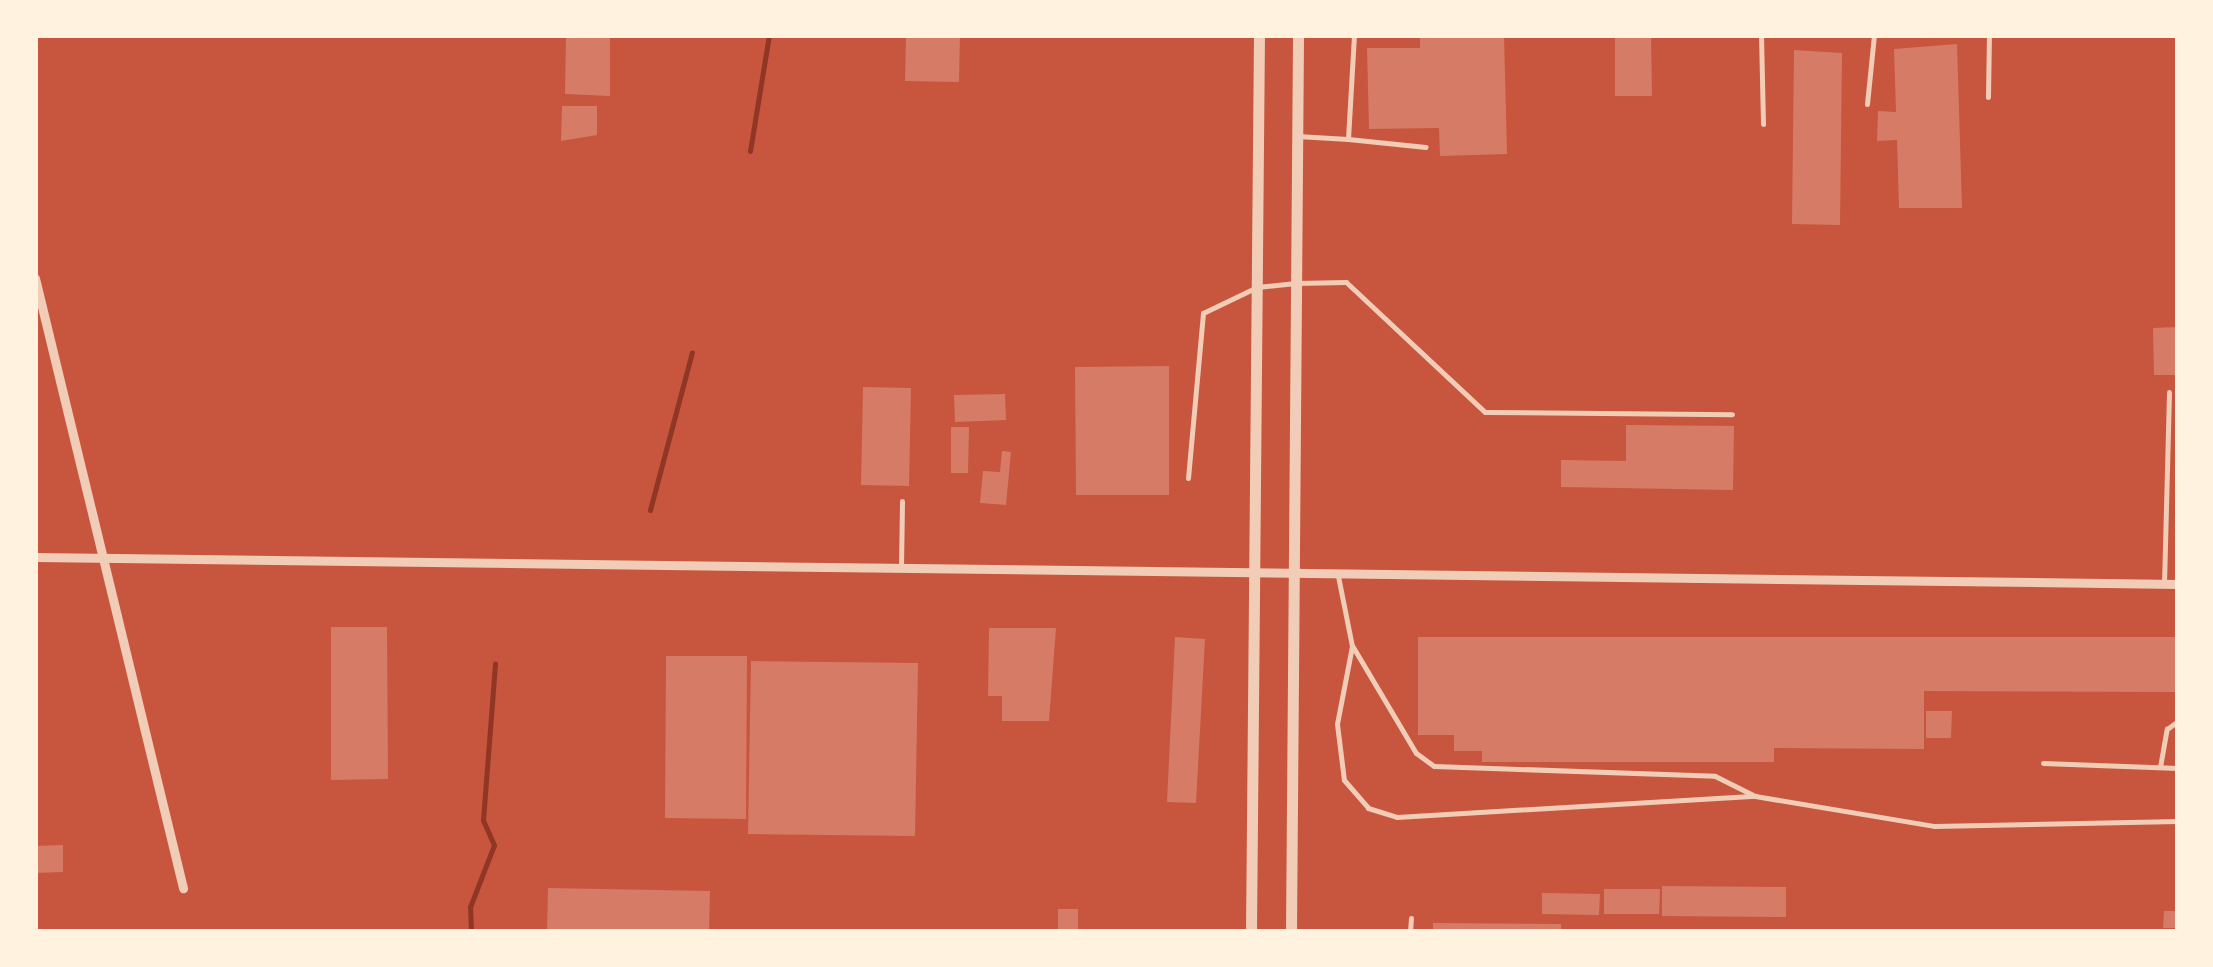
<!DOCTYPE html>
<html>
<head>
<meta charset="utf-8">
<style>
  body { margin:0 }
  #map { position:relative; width:2213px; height:967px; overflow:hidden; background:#c8553d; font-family:"Alegreya Sans",sans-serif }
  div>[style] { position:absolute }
  .stream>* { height:5px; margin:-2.5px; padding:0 2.5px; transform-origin:2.5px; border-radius:2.5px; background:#8f3625 }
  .building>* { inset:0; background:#d67c66 }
  .service>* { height:5px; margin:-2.5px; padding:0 2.5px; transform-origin:2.5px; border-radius:2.5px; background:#f1ccb7 }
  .minor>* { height:9px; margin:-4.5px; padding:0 4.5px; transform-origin:4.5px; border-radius:4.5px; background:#f1ccb7 }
  .tertiary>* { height:11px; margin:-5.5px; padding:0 5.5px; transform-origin:5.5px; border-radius:5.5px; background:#f1ccb7 }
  span { translate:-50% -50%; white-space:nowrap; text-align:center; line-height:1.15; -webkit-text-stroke:8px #fff3e0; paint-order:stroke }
  .frame { position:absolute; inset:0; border:38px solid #fff3e0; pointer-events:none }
</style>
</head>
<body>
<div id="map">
  <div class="stream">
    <i style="left:750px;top:151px;width:118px;rotate:-80.7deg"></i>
    <i style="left:650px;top:510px;width:163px;rotate:-75.1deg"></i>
    <i style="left:471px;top:932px;width:25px;rotate:-92deg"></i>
    <i style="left:470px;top:907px;width:66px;rotate:-68.8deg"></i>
    <i style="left:494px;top:845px;width:27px;rotate:-114deg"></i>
    <i style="left:483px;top:820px;width:157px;rotate:-85.6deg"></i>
  </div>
  <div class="building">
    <i style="clip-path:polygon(566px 35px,610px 35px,610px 96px,565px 94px)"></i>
    <i style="clip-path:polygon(906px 35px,960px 35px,959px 82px,905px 81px)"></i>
    <i style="clip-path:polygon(1420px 35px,1504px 35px,1507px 154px,1440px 156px,1439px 128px,1369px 129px,1367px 48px,1420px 48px)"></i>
    <i style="clip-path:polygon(1615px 35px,1651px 35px,1652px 96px,1615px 96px)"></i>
    <i style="clip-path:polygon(1957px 44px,1962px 208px,1899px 208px,1897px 140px,1877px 141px,1878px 111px,1896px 112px,1894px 49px)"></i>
    <i style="clip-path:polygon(1794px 50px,1842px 53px,1840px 225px,1792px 224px)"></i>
    <i style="clip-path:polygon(562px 106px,597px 106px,597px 135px,561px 141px)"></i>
    <i style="clip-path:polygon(2178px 327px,2178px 375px,2154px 375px,2153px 328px)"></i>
    <i style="clip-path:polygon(1169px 366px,1169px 495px,1076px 495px,1075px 367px)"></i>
    <i style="clip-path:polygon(863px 387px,911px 388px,909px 486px,861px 485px)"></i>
    <i style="clip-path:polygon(1005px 394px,1006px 420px,955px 422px,954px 395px)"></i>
    <i style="clip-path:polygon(1626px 425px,1734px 426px,1733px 490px,1561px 487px,1561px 460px,1626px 461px)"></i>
    <i style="clip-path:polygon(951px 427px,969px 427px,968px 473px,951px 473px)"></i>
    <i style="clip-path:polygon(1002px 451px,1011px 452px,1006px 505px,980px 503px,983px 471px,1000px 472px)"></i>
    <i style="clip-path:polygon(331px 627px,387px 627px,388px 779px,331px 780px)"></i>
    <i style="clip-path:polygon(989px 628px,1056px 628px,1049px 721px,1002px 721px,1002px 696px,988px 696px)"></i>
    <i style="clip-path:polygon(1175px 637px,1205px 639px,1196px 803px,1167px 802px)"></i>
    <i style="clip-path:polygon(1418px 637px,2178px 637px,2178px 692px,1924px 691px,1924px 749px,1774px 748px,1774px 762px,1482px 762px,1482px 751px,1454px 751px,1454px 735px,1418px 735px)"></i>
    <i style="clip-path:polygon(666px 656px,747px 656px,746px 819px,665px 818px)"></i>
    <i style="clip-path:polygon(751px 661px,918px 663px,915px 836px,748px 834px)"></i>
    <i style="clip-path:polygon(1926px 711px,1952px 711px,1951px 738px,1926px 738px)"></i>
    <i style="clip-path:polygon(63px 845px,63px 872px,35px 873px,35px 846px)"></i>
    <i style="clip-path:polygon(1662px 886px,1786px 887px,1786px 917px,1662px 916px)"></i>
    <i style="clip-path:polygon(548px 888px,710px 891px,709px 932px,547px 932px)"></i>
    <i style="clip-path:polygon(1604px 889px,1660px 889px,1659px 914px,1604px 914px)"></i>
    <i style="clip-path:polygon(1542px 893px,1600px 894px,1599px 915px,1542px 914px)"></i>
    <i style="clip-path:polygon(1058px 909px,1078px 909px,1078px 932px,1058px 932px)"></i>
    <i style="clip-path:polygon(2164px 911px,2178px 911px,2178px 928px,2163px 928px)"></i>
    <i style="clip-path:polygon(1433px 923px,1561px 924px,1561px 932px,1433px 932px)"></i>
  </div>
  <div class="service">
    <i style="left:1354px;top:35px;width:104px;rotate:93.3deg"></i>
    <i style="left:1348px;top:139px;width:78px;rotate:5.9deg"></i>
    <i style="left:1761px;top:35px;width:89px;rotate:88.7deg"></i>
    <i style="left:1988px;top:97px;width:62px;rotate:-89.1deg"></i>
    <i style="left:1867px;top:104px;width:69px;rotate:-84.2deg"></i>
    <i style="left:1297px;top:136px;width:51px;rotate:3.4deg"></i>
    <i style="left:1188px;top:478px;width:166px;rotate:-84.8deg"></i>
    <i style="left:1203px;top:313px;width:60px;rotate:-25.7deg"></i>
    <i style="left:1257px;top:287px;width:39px;rotate:-6deg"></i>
    <i style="left:1296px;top:283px;width:50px;rotate:-1.1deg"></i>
    <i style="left:1346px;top:282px;width:190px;rotate:43.1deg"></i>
    <i style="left:1485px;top:412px;width:247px;rotate:0.5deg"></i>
    <i style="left:901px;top:566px;width:65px;rotate:-89.1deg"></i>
    <i style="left:1338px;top:576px;width:71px;rotate:78.7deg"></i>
    <i style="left:1352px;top:646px;width:79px;rotate:100.9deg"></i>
    <i style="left:1337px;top:724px;width:56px;rotate:82.9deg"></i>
    <i style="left:1344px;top:780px;width:37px;rotate:49deg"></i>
    <i style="left:1368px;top:808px;width:30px;rotate:17deg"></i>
    <i style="left:1397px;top:817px;width:359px;rotate:-3.4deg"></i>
    <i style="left:1755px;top:796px;width:181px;rotate:9.5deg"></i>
    <i style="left:1934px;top:826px;width:244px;rotate:-1.2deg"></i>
    <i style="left:2164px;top:584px;width:192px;rotate:-88.5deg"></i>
    <i style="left:1353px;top:647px;width:123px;rotate:59.3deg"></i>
    <i style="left:1416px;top:753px;width:22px;rotate:36deg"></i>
    <i style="left:1434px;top:766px;width:281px;rotate:2deg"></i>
    <i style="left:1715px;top:776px;width:42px;rotate:26.6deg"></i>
    <i style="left:2043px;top:763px;width:135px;rotate:2.1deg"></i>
    <i style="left:2160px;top:767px;width:39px;rotate:-80deg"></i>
    <i style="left:2167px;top:729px;width:14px;rotate:-36deg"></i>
    <i style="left:1410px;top:932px;width:14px;rotate:-86deg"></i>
  </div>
  <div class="minor">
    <i style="left:35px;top:278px;width:628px;rotate:76.36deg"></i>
    <i style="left:35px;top:557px;width:2143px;rotate:0.72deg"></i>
  </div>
  <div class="tertiary">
    <i style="left:1251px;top:932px;width:897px;rotate:-89.49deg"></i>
    <i style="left:1291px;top:932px;width:897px;rotate:-89.55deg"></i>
  </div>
  <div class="frame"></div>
</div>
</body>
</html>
